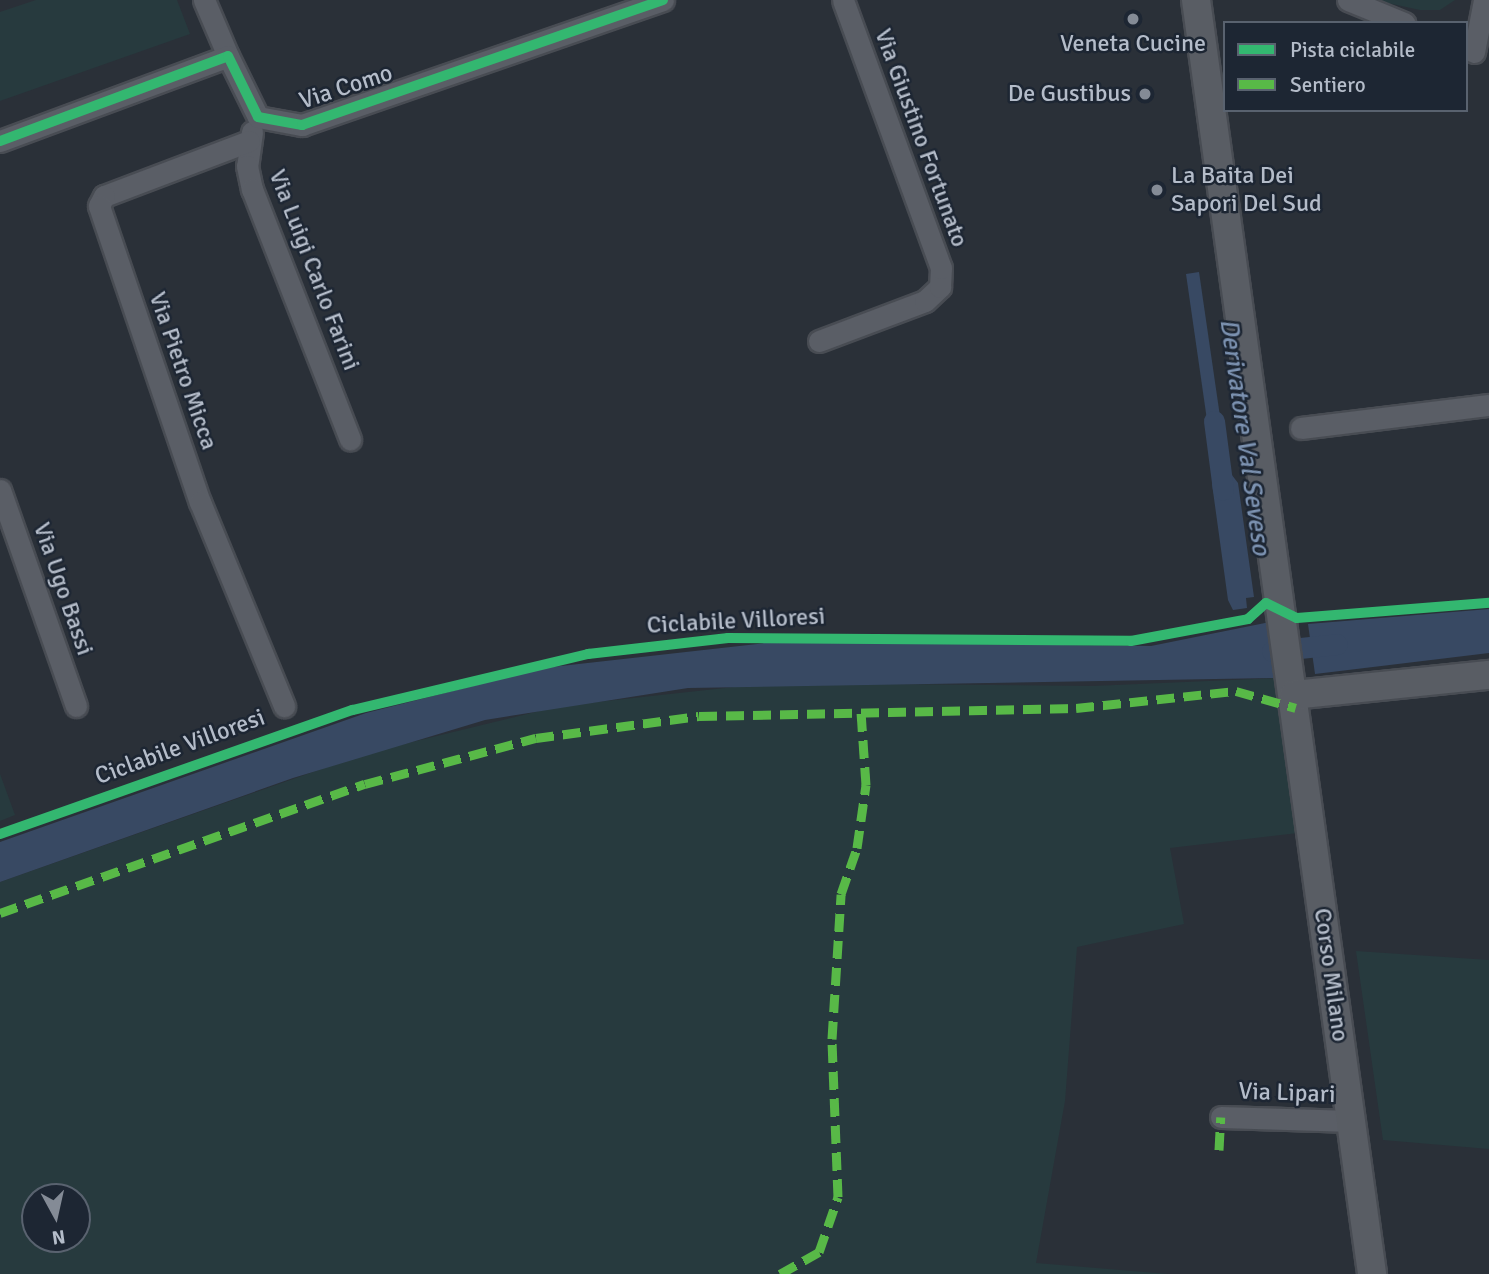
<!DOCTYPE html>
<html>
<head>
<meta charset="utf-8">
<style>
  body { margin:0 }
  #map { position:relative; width:1489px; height:1274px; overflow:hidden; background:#2a3038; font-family:Signika,sans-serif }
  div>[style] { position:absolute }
  .green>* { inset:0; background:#273a3e }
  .water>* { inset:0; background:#384963 }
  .canal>* { height:21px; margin:-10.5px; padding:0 10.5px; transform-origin:10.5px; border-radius:10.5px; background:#384963 }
  .roads { filter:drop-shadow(2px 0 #484c53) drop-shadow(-2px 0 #484c53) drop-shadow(0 2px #484c53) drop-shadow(0 -2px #484c53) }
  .street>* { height:21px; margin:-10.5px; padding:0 10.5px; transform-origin:10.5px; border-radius:10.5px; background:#5a5e66 }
  .secondary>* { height:28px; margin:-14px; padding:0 14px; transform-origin:14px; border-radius:14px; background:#595d64 }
  .quiet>* { height:9px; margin-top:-4.5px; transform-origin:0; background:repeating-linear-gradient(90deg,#58b947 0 18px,transparent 0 27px) }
  .cycleway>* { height:10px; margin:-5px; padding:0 5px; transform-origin:5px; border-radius:5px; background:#33b770 }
  .dots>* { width:19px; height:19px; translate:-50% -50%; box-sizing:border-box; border:4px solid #1d2633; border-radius:50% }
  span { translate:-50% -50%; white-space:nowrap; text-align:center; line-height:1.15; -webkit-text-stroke:5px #1d2633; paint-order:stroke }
  .poi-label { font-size:24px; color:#b4bcc9 }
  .right { translate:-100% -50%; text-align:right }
  .left { translate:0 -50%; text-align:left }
  .street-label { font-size:24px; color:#b4bcc9 }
  .water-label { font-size:26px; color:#7c92b1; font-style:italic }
  .legend { position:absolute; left:1223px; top:21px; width:245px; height:91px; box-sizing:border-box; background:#1d2633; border:2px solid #59626f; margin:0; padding:9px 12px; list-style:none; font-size:21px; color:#b4bcc9 }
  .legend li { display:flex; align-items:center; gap:14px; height:35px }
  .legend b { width:35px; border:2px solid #59626f }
  .north { position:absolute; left:21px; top:1183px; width:70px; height:70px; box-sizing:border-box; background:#1d2633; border:2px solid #59626f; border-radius:50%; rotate:172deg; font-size:19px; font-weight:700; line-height:28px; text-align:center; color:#b4bcc9 }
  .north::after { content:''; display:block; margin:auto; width:24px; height:32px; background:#848b96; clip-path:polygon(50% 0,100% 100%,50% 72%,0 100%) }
</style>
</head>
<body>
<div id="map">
  <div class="green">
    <i style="clip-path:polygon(36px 0,177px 0,190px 34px,0 101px,0 12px)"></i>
    <i style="clip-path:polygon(1374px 0,1455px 0,1440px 10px,1420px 10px)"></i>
    <i style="clip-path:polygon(evenodd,1277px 678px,1298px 833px,1170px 848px,1184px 924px,1077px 947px,1065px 1101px,1036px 1263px,1168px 1274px,0 1274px,0 882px,367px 753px,560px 706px,772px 683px,1093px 686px,1277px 678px,35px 1197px,77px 1197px,77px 1239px,35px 1239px,35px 1197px)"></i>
    <i style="clip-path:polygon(0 774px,15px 815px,0 821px)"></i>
    <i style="clip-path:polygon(1356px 951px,1489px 960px,1489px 1149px,1383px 1140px)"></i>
  </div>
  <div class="water">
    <i style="clip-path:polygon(1199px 272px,1224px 444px,1218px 448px,1208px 427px,1186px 274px)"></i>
    <i style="clip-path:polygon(1222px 462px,1238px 483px,1254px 597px,1246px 598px,1247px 608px,1233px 610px,1228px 600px,1212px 484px)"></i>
    <i style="clip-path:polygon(1489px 609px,1489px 653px,1315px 674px,1308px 624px)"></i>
    <i style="clip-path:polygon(1270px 622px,1277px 678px,688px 688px,485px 720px,293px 778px,0 882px,0 842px,366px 713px,543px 668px,774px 642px,1151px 646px)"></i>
  </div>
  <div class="canal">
    <i style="left:1214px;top:421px;width:69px;rotate:82.5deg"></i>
    <i style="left:1272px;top:651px;width:65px;rotate:-6.1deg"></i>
  </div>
  <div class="roads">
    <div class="street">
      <i style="left:204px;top:0;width:61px;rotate:66.8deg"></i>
      <i style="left:1348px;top:0;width:61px;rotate:22.3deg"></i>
      <i style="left:1474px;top:52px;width:53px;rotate:-79.1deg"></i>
      <i style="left:252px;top:132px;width:34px;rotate:98deg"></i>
      <i style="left:247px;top:166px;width:24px;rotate:78deg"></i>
      <i style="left:252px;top:189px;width:269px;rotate:68.6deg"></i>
      <i style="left:0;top:141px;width:243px;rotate:-20.4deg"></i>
      <i style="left:228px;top:56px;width:68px;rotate:63.8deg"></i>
      <i style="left:258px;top:117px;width:45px;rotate:10.3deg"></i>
      <i style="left:302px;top:125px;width:382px;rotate:-19.1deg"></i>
      <i style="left:249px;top:141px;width:155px;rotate:159.2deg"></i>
      <i style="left:104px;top:196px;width:11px;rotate:117deg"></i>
      <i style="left:99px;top:206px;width:313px;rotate:71.2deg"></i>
      <i style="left:200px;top:502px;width:221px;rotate:67.6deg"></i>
      <i style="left:819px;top:341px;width:113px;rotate:-20.7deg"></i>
      <i style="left:925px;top:301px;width:21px;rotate:-43deg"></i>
      <i style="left:940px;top:287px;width:19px;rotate:-87deg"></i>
      <i style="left:941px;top:268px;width:285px;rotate:-110.1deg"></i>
      <i style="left:1301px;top:428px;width:189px;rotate:-7deg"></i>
      <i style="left:0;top:490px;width:229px;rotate:70.6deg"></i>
      <i style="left:1221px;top:1117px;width:131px;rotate:1.7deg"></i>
    </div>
    <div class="secondary">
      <i style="left:1196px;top:0;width:1286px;rotate:82.13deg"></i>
      <i style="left:1294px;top:695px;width:196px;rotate:-5.9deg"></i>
    </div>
  </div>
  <div class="quiet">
    <i style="left:0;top:913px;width:387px;rotate:-19.5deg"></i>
    <i style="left:365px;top:784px;width:177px;rotate:-15.1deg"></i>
    <i style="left:536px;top:738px;width:164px;rotate:-7.7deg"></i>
    <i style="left:699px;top:716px;width:377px;rotate:-1.2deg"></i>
    <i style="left:1076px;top:708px;width:161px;rotate:-6.1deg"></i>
    <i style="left:1236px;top:691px;width:62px;rotate:15.8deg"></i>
    <i style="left:1219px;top:1150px;width:33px;rotate:-87deg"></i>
    <i style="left:780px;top:1274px;width:45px;rotate:-29.4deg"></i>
    <i style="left:819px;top:1252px;width:58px;rotate:-70.9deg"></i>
    <i style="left:838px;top:1197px;width:158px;rotate:-92.2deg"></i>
    <i style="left:832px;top:1039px;width:145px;rotate:-86.4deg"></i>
    <i style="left:841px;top:894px;width:49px;rotate:-70.8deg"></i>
    <i style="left:857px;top:848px;width:64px;rotate:-81.9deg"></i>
    <i style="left:866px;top:785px;width:74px;rotate:-93.9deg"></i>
  </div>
  <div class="cycleway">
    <i style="left:0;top:141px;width:243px;rotate:-20.4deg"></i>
    <i style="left:228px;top:56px;width:68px;rotate:63.8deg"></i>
    <i style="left:258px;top:117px;width:45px;rotate:10.3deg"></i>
    <i style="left:302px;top:125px;width:382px;rotate:-19.1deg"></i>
    <i style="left:0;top:834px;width:374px;rotate:-19.4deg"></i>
    <i style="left:353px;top:710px;width:242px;rotate:-13.4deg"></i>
    <i style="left:588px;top:654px;width:141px;rotate:-6.5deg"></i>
    <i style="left:728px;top:638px;width:403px;rotate:0.4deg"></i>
    <i style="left:1131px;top:641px;width:119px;rotate:-10.6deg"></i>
    <i style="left:1248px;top:619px;width:24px;rotate:-42deg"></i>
    <i style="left:1266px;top:603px;width:34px;rotate:26deg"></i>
    <i style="left:1297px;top:618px;width:193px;rotate:-4.5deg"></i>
  </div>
  <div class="dots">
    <i style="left:1133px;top:19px;background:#848b96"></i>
    <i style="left:1145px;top:94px;background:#848b96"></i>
    <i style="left:1157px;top:190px;background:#848b96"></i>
  </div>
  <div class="poi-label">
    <span style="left:1133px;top:44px">Veneta Cucine</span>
    <span class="right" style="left:1131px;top:94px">De Gustibus</span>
    <span class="left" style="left:1171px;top:190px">La Baita Dei<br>Sapori Del Sud</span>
  </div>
  <div class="street-label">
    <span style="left:346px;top:87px;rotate:-18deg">Via Como</span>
    <span style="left:921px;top:138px;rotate:70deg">Via Giustino Fortunato</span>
    <span style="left:314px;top:270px;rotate:69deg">Via Luigi Carlo Farini</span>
    <span style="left:183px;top:371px;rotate:71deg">Via Pietro Micca</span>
    <span style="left:63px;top:589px;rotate:71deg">Via Ugo Bassi</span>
    <span style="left:736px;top:621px;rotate:-3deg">Ciclabile Villoresi</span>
    <span style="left:180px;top:747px;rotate:-20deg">Ciclabile Villoresi</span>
    <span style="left:1331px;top:975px;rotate:82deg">Corso Milano</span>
    <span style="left:1287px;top:1093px;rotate:2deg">Via Lipari</span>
  </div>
  <div class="water-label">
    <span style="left:1244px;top:437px;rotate:82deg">Derivatore Val Seveso</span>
  </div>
  <ul class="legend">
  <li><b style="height:9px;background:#33b770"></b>Pista ciclabile</li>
  <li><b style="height:9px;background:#58b947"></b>Sentiero</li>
  </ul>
  <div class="north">N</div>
</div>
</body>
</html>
